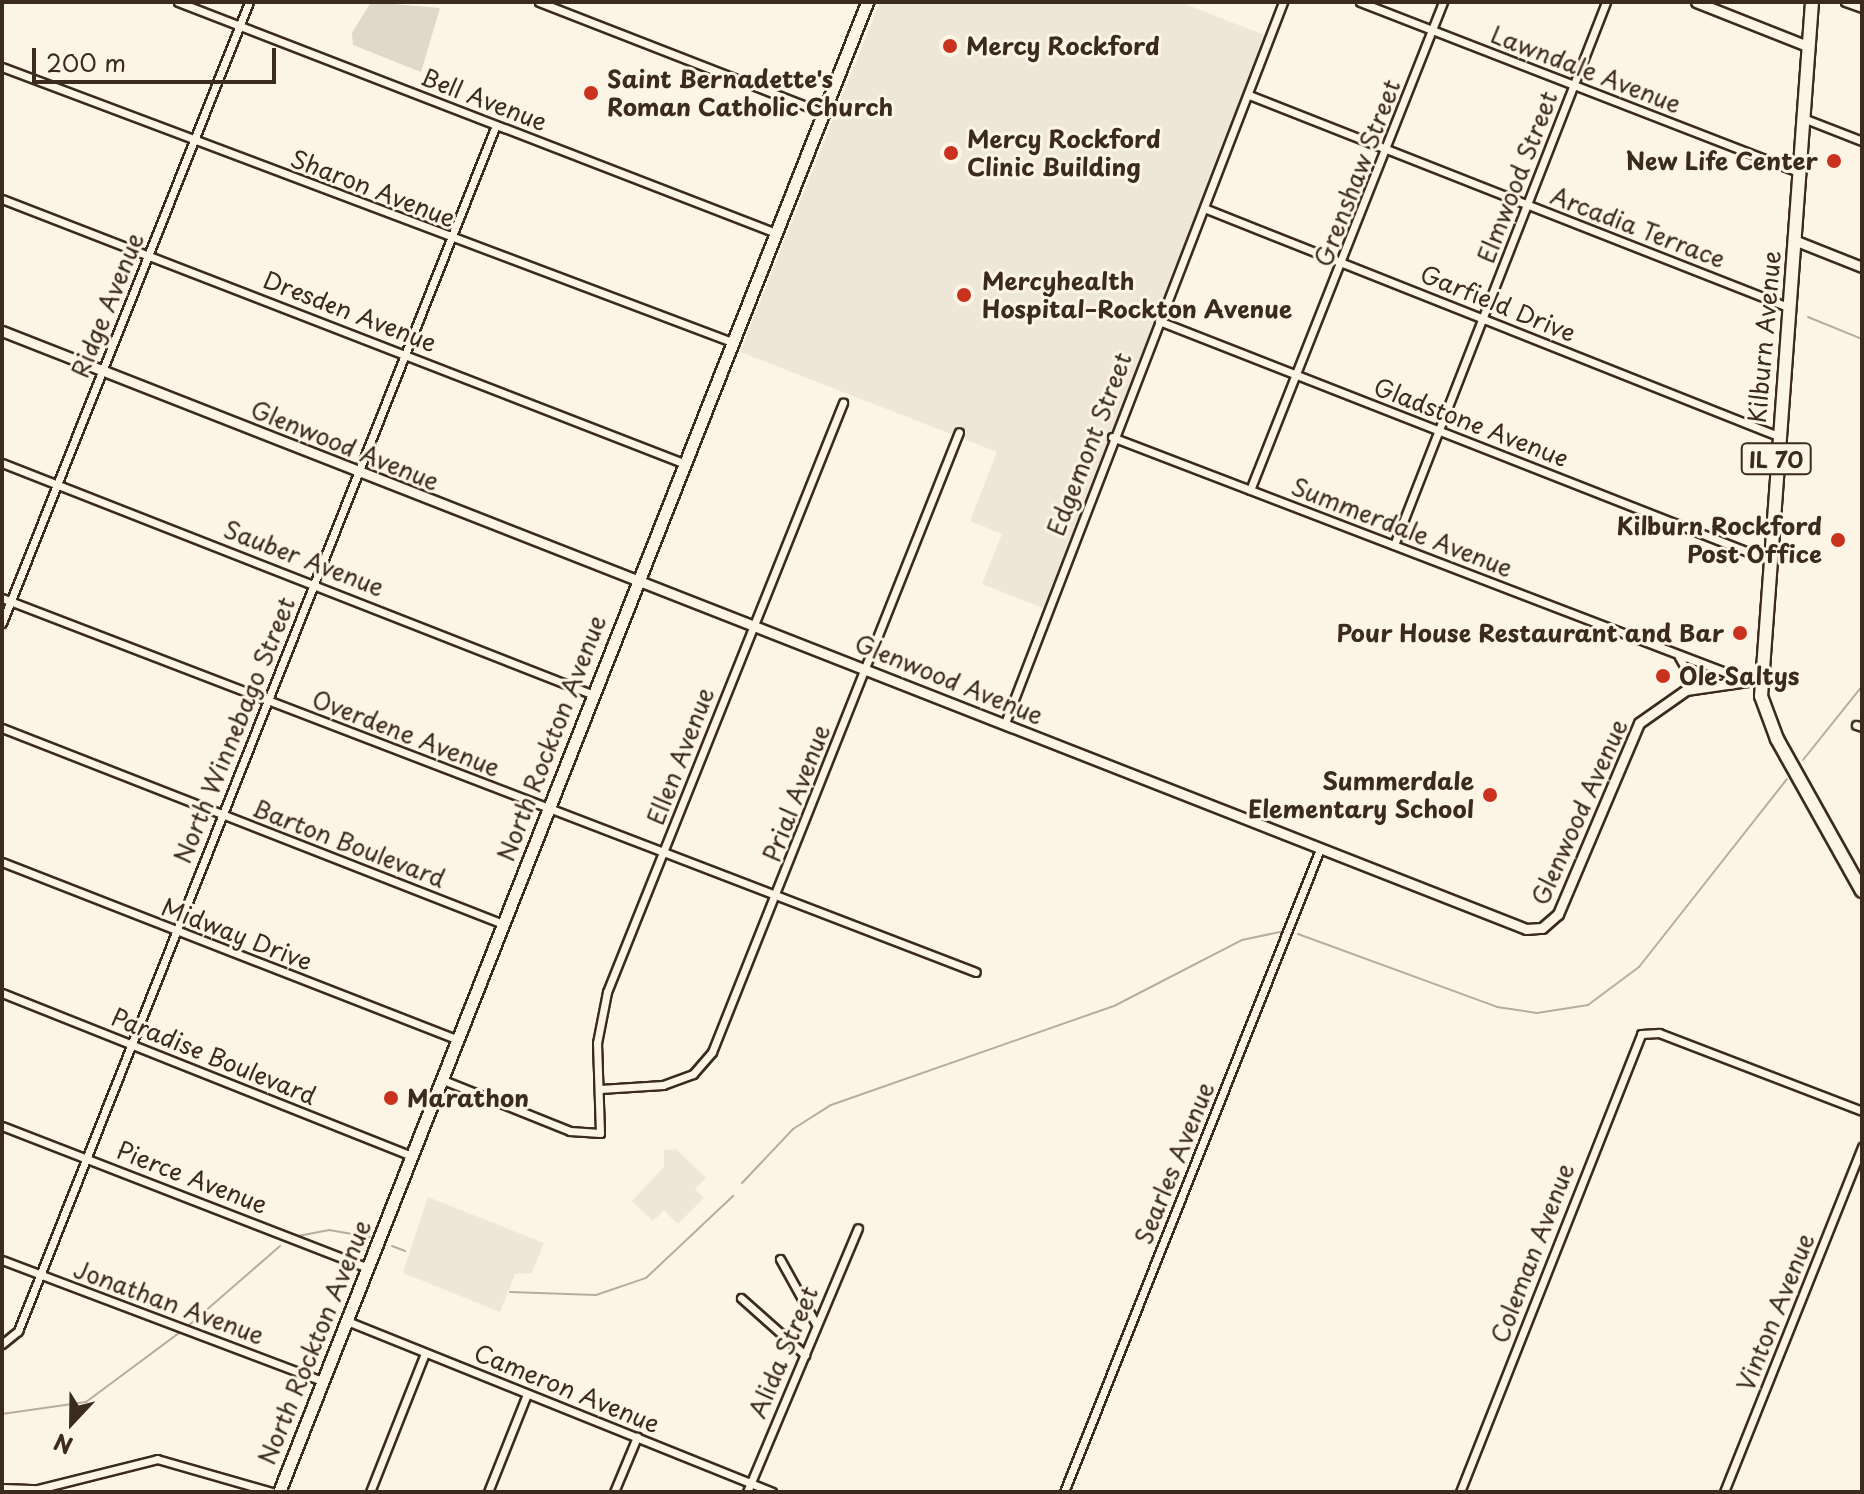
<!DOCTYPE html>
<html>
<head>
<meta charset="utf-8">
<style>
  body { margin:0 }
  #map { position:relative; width:1864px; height:1494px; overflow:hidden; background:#fcf5e5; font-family:"Playpen Sans",sans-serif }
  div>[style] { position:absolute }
  .built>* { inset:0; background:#eee6d6 }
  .green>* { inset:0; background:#e0d8c8 }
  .stream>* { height:2px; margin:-1px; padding:0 1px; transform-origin:1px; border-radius:1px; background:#b7ad9e }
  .roads { filter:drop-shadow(2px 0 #3b2a1e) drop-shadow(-2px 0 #3b2a1e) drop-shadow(0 2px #3b2a1e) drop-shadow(0 -2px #3b2a1e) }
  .minor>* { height:7px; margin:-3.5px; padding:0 3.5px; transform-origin:3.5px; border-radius:3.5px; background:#fcf5e5 }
  .tertiary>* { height:9px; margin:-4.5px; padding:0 4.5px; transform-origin:4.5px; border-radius:4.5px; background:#fcf5e5 }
  .secondary>* { height:11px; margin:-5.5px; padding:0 5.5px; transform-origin:5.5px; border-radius:5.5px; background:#fcf5e5 }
  .primary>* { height:12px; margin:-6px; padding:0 6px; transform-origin:6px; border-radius:6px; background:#fcf5e5 }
  .dots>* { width:22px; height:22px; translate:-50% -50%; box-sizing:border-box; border:4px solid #fcf5e5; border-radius:50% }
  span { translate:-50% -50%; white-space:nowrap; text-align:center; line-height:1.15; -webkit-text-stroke:6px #fcf5e5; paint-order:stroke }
  .shield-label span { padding:2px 6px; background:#fcf5e5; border:2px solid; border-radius:6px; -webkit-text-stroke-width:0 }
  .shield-label { font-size:22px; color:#3b2a1e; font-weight:700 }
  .poi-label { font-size:24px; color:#3b2a1e; font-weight:700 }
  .left { translate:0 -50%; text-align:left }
  .right { translate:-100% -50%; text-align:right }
  .street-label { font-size:24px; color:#3b2a1e }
  .frame { position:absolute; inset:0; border:4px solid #3b2a1e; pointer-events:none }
  .north { position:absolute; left:32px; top:1382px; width:80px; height:80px; -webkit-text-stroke:6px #fcf5e5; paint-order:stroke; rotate:202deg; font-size:22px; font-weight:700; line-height:32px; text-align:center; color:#3b2a1e }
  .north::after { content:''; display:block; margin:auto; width:28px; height:36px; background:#3b2a1e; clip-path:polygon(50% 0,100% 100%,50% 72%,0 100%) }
  .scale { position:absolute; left:32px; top:48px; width:244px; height:36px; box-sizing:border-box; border:4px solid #3b2a1e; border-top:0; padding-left:10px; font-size:24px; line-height:28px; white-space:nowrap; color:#3b2a1e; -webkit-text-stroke:6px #fcf5e5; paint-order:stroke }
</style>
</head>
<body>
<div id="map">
  <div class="built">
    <i style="clip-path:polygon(880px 2px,1180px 2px,1267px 36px,1043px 608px,982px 584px,1002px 534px,970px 521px,997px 452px,740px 352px)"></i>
    <i style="clip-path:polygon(676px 1149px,706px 1178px,695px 1189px,704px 1198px,678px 1224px,664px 1210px,653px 1221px,632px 1201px,664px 1167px,664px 1150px)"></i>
    <i style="clip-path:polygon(428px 1197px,544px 1243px,532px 1273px,515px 1274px,500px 1312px,403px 1273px)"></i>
  </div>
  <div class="green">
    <i style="clip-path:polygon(371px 2px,440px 8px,421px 72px,353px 45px,352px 33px)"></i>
  </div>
  <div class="stream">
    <i style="left:1808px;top:317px;width:58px;rotate:22.2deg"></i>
    <i style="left:1803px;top:760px;width:95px;rotate:-51.4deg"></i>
    <i style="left:1298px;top:934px;width:212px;rotate:20.1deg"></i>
    <i style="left:1497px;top:1007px;width:40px;rotate:8.5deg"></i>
    <i style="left:1537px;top:1013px;width:52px;rotate:-8.9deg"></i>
    <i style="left:1588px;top:1005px;width:64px;rotate:-36.7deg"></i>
    <i style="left:1639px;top:967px;width:239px;rotate:-51.8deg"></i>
    <i style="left:742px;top:1183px;width:74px;rotate:-46.6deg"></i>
    <i style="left:793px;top:1129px;width:45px;rotate:-32.3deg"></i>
    <i style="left:831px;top:1105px;width:302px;rotate:-19.3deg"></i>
    <i style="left:1116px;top:1005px;width:142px;rotate:-27.3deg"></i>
    <i style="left:1242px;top:940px;width:40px;rotate:-12deg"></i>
    <i style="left:298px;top:1236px;width:32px;rotate:-11deg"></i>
    <i style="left:329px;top:1230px;width:41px;rotate:9.9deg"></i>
    <i style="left:392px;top:1246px;width:14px;rotate:21deg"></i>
    <i style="left:510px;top:1292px;width:86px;rotate:2deg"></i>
    <i style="left:596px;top:1295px;width:53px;rotate:-18.8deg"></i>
    <i style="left:646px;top:1278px;width:120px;rotate:-43.3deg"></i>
    <i style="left:188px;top:1326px;width:122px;rotate:-41deg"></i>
    <i style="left:2px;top:1414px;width:85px;rotate:-8.1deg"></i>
    <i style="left:86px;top:1402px;width:121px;rotate:-36.6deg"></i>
  </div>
  <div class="roads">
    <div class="minor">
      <i style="left:178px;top:2px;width:641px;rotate:21.12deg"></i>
      <i style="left:539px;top:2px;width:305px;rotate:21.3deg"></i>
      <i style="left:1360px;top:2px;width:471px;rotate:21.2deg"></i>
      <i style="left:1845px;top:2px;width:18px;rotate:19deg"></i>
      <i style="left:2px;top:67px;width:780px;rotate:20.64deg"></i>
      <i style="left:1249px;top:95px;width:579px;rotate:21.47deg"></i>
      <i style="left:1803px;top:118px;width:63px;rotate:21.3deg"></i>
      <i style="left:2px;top:199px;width:730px;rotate:21.19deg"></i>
      <i style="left:1204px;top:208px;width:618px;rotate:21.66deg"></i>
      <i style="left:1159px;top:321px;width:655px;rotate:21.4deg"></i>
      <i style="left:1112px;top:437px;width:670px;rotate:20.98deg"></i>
      <i style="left:2px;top:463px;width:633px;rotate:21.41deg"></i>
      <i style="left:1250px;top:490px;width:525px;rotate:-68.42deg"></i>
      <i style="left:1394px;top:545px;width:583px;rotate:-68.67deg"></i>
      <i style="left:2px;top:598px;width:1043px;rotate:21.01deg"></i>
      <i style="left:2px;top:623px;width:668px;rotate:-68.31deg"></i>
      <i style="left:1679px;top:657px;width:34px;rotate:60deg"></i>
      <i style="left:1005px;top:723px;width:773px;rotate:-68.91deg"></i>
      <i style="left:1856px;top:725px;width:6px;rotate:18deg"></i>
      <i style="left:2px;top:728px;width:538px;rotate:21.37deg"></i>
      <i style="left:2px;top:862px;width:490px;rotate:21.3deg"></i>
      <i style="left:2px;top:993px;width:441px;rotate:21.7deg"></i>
      <i style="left:443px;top:1080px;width:137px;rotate:21.9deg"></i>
      <i style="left:570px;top:1131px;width:30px;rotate:4deg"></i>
      <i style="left:600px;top:1133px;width:90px;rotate:-91.9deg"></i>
      <i style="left:597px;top:1043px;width:52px;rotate:-78.9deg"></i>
      <i style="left:607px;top:992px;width:635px;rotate:-68.17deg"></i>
      <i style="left:600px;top:1089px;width:63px;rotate:-3.6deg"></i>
      <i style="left:663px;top:1085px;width:32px;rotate:-20deg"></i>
      <i style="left:693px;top:1074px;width:29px;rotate:-49deg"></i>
      <i style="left:712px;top:1052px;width:667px;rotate:-68.28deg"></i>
      <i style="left:2px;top:1126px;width:393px;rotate:21.2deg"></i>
      <i style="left:780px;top:1259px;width:74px;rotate:61deg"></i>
      <i style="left:2px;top:1260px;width:343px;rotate:20.7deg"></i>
      <i style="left:741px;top:1298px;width:86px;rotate:41.7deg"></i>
      <i style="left:347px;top:1321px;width:458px;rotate:21.9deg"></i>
      <i style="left:2px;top:1344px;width:21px;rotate:-39deg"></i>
      <i style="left:18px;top:1331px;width:1297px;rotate:-68.38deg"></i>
      <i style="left:2px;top:1488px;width:36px;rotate:2deg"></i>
      <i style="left:38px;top:1489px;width:123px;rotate:-14.1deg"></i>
      <i style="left:157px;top:1459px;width:120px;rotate:16deg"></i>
      <i style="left:370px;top:1492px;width:149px;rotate:-68.4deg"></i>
      <i style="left:488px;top:1492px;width:105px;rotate:-68.3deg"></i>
      <i style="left:614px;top:1492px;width:60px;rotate:-67.3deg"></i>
      <i style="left:747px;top:1492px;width:286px;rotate:-67.2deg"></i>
      <i style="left:1064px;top:1492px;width:692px;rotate:-68.29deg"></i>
      <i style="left:1460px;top:1492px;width:492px;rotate:-68.4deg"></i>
      <i style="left:1641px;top:1034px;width:18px;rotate:-3deg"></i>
      <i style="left:1659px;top:1033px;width:217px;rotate:21deg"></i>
      <i style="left:1724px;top:1492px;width:372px;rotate:-68.2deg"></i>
    </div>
    <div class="tertiary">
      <i style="left:1696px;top:2px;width:119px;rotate:21.6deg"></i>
      <i style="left:1794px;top:240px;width:73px;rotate:21.7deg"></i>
      <i style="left:2px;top:331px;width:1637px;rotate:21.42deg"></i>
      <i style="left:1526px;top:929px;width:16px;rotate:-4deg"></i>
      <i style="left:1542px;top:928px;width:21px;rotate:-41deg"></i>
      <i style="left:1558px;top:914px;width:207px;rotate:-67deg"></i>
      <i style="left:1639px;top:723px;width:57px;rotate:-35.1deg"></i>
      <i style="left:1686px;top:690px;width:76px;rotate:-8.3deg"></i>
    </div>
    <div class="secondary">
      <i style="left:279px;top:1492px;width:1602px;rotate:-68.46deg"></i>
    </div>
    <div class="primary">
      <i style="left:1812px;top:2px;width:696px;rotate:94.2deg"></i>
      <i style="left:1761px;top:696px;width:46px;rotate:69.6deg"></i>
      <i style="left:1777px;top:739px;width:174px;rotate:60.8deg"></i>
    </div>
  </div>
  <div class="dots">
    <i style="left:950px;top:46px;background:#c8321e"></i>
    <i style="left:591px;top:93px;background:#c8321e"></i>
    <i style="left:951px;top:153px;background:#c8321e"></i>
    <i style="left:1834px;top:161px;background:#c8321e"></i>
    <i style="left:964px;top:295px;background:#c8321e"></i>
    <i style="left:1838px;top:540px;background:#c8321e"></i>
    <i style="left:1740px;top:633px;background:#c8321e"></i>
    <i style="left:1663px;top:676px;background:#c8321e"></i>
    <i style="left:1490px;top:795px;background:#c8321e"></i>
    <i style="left:391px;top:1098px;background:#c8321e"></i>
  </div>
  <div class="shield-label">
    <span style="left:1776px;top:459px">IL 70</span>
  </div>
  <div class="poi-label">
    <span class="left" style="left:966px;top:46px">Mercy Rockford</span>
    <span class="left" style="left:607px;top:93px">Saint Bernadette's<br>Roman Catholic Church</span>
    <span class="left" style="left:967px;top:153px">Mercy Rockford<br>Clinic Building</span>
    <span class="right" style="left:1818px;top:161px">New Life Center</span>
    <span class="left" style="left:982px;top:295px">Mercyhealth<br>Hospital–Rockton Avenue</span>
    <span class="right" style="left:1822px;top:540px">Kilburn Rockford<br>Post Office</span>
    <span class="right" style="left:1724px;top:633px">Pour House Restaurant and Bar</span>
    <span class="left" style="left:1679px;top:676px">Ole Saltys</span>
    <span class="right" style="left:1474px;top:795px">Summerdale<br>Elementary School</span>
    <span class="left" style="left:407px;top:1098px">Marathon</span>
  </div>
  <div class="street-label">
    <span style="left:1586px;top:69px;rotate:21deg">Lawndale Avenue</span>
    <span style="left:484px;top:99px;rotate:21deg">Bell Avenue</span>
    <span style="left:1357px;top:173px;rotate:-69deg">Grenshaw Street</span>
    <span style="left:1517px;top:177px;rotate:-69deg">Elmwood Street</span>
    <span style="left:373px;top:188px;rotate:21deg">Sharon Avenue</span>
    <span style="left:1638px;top:227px;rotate:21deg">Arcadia Terrace</span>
    <span style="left:1498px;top:303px;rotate:22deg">Garfield Drive</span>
    <span style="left:107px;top:305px;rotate:-68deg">Ridge Avenue</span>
    <span style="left:350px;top:311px;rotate:21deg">Dresden Avenue</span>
    <span style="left:1764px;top:337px;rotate:-85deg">Kilburn Avenue</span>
    <span style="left:1471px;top:422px;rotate:21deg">Gladstone Avenue</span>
    <span style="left:1089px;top:444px;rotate:-69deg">Edgemont Street</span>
    <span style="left:345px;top:445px;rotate:22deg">Glenwood Avenue</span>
    <span style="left:1402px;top:527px;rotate:21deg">Summerdale Avenue</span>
    <span style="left:304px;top:558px;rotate:21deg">Sauber Avenue</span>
    <span style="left:949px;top:679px;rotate:22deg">Glenwood Avenue</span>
    <span style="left:234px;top:730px;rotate:-68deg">North Winnebago Street</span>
    <span style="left:406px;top:733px;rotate:21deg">Overdene Avenue</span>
    <span style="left:551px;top:738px;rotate:-69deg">North Rockton Avenue</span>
    <span style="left:680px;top:756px;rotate:-69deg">Ellen Avenue</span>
    <span style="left:796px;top:793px;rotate:-69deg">Prial Avenue</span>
    <span style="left:1579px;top:812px;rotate:-66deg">Glenwood Avenue</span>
    <span style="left:349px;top:843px;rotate:21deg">Barton Boulevard</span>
    <span style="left:237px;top:934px;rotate:21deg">Midway Drive</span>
    <span style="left:214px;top:1056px;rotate:22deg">Paradise Boulevard</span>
    <span style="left:1174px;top:1163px;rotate:-68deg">Searles Avenue</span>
    <span style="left:192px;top:1177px;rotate:21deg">Pierce Avenue</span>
    <span style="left:1532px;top:1253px;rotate:-69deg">Coleman Avenue</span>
    <span style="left:169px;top:1302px;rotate:20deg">Jonathan Avenue</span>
    <span style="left:1775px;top:1312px;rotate:-68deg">Vinton Avenue</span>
    <span style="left:314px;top:1342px;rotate:-68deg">North Rockton Avenue</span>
    <span style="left:783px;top:1352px;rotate:-67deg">Alida Street</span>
    <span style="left:567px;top:1388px;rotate:22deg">Cameron Avenue</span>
  </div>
  <div class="frame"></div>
  <div class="north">N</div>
  <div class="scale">200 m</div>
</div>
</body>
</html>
